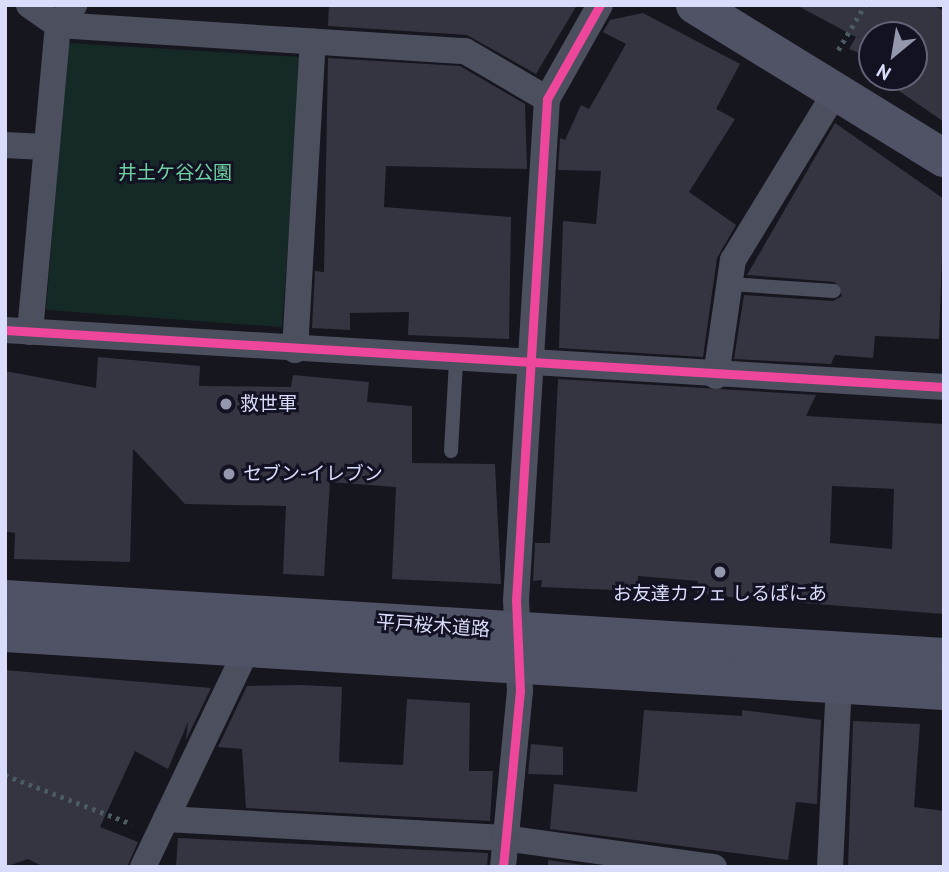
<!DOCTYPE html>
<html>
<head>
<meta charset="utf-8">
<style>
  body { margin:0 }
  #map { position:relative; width:949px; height:872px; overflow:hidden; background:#16161f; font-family:"PT Sans","Noto Sans JP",sans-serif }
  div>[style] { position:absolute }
  .green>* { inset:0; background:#152a26 }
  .building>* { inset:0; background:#343541 }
  .path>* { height:4.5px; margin-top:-2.25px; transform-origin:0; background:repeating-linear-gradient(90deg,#4c5b61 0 3.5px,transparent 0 8.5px) }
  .lane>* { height:14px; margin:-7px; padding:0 7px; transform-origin:7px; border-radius:7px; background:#4c4f5e }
  .street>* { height:26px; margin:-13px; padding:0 13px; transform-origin:13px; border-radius:13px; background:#4c4f5e }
  .secondary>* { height:38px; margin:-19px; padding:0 19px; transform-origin:19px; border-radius:19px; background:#505265 }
  .cycleway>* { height:9px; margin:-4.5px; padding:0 4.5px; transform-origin:4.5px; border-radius:4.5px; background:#ed469a }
  .dots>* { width:19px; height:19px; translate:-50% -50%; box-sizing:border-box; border:4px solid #121223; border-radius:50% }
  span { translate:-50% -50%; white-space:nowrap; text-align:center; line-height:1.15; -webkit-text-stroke:6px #121223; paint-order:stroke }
  .park-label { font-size:19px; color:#6ed1a3 }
  .poi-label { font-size:19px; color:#d9dcfa }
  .left { translate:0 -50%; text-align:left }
  .street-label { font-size:19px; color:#d9dcfa }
  .frame { position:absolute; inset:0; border:7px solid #d9dcfa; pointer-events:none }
  .north { position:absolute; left:858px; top:21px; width:70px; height:70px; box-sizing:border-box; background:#121223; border:2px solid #626379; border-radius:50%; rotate:210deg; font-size:19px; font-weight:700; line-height:28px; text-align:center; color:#d9dcfa }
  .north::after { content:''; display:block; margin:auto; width:24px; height:32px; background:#9597ad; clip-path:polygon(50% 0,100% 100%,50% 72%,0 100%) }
</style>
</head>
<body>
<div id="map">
  <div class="green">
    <i style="clip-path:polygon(68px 43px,301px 57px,282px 327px,46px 310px)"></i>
  </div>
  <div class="building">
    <i style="clip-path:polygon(329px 5px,577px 5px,536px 74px,467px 35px,328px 26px)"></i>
    <i style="clip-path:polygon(796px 5px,932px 5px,944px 11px,944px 122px,879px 77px,917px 77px,914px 35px,872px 35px,872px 58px,849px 49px,856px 37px)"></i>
    <i style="clip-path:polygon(643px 13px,740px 64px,716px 109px,735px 119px,689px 192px,736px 225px,717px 258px,703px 357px,559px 348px,563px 221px,596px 224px,601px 171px,558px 170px,560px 138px,565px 140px,581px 105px,589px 109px,626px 44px,603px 32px,610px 20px)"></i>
    <i style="clip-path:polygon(328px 58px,460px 66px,525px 104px,527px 169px,386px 166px,384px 207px,511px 217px,509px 339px,408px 335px,409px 312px,350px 313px,350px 330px,312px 328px,315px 271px,324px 272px)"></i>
    <i style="clip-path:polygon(835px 123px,944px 199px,939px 339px,875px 336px,873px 358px,835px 355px,831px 364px,734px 359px,744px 295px,833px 301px,842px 296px,835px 282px,747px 275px)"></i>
    <i style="clip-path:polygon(98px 357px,200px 366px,199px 386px,291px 387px,293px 375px,369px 382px,367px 402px,412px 406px,412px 463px,495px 464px,501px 584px,392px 579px,396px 487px,330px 482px,324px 576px,283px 574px,286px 506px,185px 504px,133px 449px,130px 562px,14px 559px,15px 533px,7px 532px,5px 371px,96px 388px)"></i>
    <i style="clip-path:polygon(evenodd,558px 379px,816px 395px,806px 416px,944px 424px,944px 614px,739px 598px,697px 593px,698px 581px,638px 576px,638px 591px,541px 587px,542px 580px,533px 581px,535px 543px,550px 543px,558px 379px,832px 486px,894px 489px,892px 549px,830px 543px,832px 486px)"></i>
    <i style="clip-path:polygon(5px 670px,211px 688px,186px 740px,188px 722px,168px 769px,135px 751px,100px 827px,138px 842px,127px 867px,44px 867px,28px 859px,5px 867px)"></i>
    <i style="clip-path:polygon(300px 685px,342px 687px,339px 762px,403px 765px,407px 699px,470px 703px,469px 771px,493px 771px,490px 821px,246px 808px,242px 749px,218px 747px,247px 686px)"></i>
    <i style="clip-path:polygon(644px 710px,742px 716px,742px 710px,821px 720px,817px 804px,796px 802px,788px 860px,550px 829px,554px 784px,637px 792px)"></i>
    <i style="clip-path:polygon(853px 721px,920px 724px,914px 807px,944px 811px,944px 867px,848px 867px)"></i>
    <i style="clip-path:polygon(531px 744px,563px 747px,563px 775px,528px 774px)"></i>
    <i style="clip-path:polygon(178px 838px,488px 853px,487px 867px,176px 867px)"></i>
    <i style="clip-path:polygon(548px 860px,597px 867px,548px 867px)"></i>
  </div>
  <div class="path">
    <i style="left:838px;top:50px;width:52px;rotate:-59deg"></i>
    <i style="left:5px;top:775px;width:136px;rotate:21.1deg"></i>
  </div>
  <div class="lane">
    <i style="left:730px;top:284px;width:104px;rotate:3.9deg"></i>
    <i style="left:451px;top:451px;width:90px;rotate:-86.8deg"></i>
  </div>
  <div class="street">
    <i style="left:29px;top:5px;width:35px;rotate:35deg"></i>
    <i style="left:58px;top:25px;width:408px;rotate:3.7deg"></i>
    <i style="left:465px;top:51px;width:95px;rotate:30.3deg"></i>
    <i style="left:5px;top:145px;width:40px;rotate:2.9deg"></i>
    <i style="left:5px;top:330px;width:941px;rotate:3.47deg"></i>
    <i style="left:30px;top:332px;width:308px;rotate:-84.8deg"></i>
    <i style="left:58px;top:25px;width:26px;rotate:-51deg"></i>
    <i style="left:295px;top:350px;width:309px;rotate:-86.7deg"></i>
    <i style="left:716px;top:376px;width:117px;rotate:-81.7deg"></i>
    <i style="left:733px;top:260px;width:198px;rotate:-58.6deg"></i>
    <i style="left:166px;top:819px;width:339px;rotate:3.2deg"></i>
    <i style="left:504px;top:838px;width:212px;rotate:7.9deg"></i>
    <i style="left:143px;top:867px;width:242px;rotate:-64.5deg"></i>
    <i style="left:503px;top:867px;width:177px;rotate:-84.5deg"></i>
    <i style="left:520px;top:691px;width:91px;rotate:-92.5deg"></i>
    <i style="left:516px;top:600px;width:502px;rotate:-86.46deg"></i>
    <i style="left:547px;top:99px;width:108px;rotate:-60.6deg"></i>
    <i style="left:830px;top:867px;width:183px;rotate:-87.2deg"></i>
  </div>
  <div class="secondary">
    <i style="left:695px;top:5px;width:292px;rotate:31.6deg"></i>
    <i style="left:5px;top:599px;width:941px;rotate:3.53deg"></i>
    <i style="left:5px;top:633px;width:941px;rotate:3.53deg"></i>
  </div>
  <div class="cycleway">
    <i style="left:5px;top:330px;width:941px;rotate:3.47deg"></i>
    <i style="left:503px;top:867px;width:177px;rotate:-84.5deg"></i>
    <i style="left:520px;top:691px;width:91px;rotate:-92.5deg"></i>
    <i style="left:516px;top:600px;width:502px;rotate:-86.46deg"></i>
    <i style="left:547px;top:99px;width:108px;rotate:-60.6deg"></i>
  </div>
  <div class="dots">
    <i style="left:226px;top:404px;background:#9597ad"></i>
    <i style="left:229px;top:474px;background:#9597ad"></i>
    <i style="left:720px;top:572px;background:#9597ad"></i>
  </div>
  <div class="park-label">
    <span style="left:175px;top:173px">井土ケ谷公園</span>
  </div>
  <div class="poi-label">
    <span class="left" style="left:240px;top:404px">救世軍</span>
    <span class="left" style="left:243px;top:474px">セブン-イレブン</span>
    <span style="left:720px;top:594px">お友達カフェ しるばにあ</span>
  </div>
  <div class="street-label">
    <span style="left:433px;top:626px;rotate:4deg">平戸桜木道路</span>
  </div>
  <div class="frame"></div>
  <div class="north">N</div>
</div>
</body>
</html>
